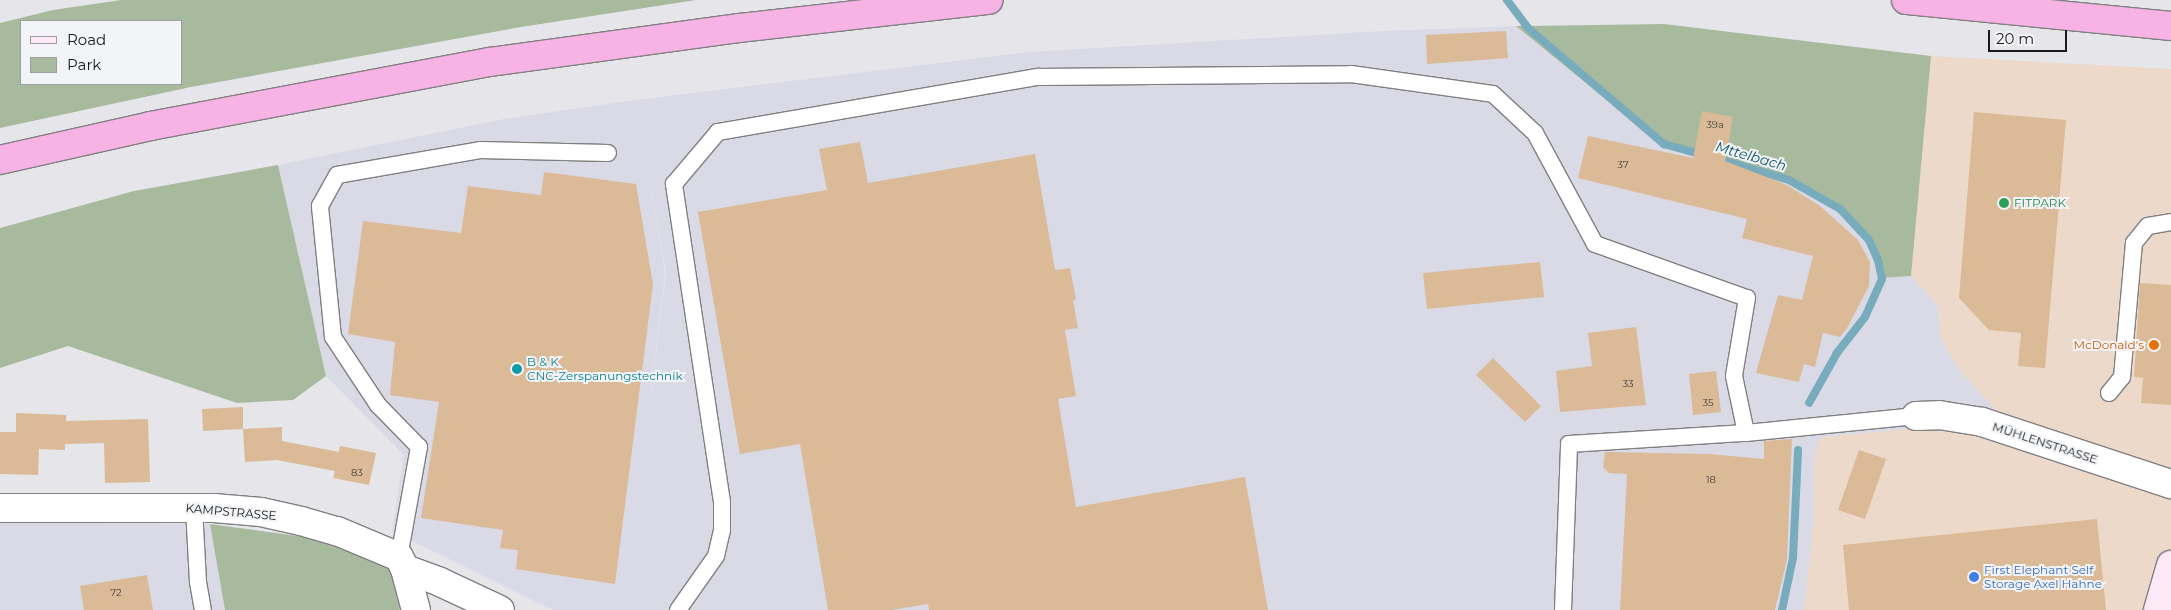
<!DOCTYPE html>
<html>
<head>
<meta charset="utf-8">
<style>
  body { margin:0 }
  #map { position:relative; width:2171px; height:610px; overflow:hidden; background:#e6e6ea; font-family:Montserrat,sans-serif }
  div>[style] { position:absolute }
  .commercial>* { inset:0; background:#ecd9c9 }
  .built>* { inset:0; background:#d9dae5 }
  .green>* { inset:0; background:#a8ba9e }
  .stream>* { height:8px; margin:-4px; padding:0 4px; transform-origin:4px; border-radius:4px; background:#78acbc }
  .building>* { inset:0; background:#daba97 }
  .roads { filter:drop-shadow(1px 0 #808083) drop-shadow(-1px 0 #808083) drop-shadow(0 1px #808083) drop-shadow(0 -1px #808083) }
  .lane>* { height:16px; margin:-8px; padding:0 8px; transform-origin:8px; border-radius:8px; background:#fff }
  .street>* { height:28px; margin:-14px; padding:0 14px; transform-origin:14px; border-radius:14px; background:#fff }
  .secondary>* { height:28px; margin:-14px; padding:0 14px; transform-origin:14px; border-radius:14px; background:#fde8f7 }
  .highway>* { height:28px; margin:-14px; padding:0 14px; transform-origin:14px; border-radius:14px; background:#f7b3e4 }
  .dots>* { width:14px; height:14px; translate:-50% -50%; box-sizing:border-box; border:2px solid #f3f4f7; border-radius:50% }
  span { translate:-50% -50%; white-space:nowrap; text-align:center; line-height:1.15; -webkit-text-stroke:4px #f3f4f7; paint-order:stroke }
  .number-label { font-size:10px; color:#49423a }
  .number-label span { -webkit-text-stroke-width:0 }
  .leisure-label { font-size:12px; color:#27864d }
  .left { translate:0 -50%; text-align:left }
  .food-label { font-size:12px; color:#c56008 }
  .right { translate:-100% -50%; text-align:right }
  .culture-label { font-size:12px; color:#0d838f }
  .street-label { font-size:12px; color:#191a1b }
  .shop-label { font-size:12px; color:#366cbe }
  .water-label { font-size:14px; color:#0a5566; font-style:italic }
  .legend { position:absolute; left:20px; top:20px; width:162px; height:65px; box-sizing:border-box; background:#f3f4f7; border:1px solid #9c9d9f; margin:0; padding:6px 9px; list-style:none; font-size:15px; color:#191a1b }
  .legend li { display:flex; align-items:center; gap:10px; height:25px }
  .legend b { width:25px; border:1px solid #9c9d9f }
  .scale { position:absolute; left:1988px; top:30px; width:79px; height:22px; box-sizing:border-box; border:2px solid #191a1b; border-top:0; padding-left:6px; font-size:15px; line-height:18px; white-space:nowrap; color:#191a1b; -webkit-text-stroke:4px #f3f4f7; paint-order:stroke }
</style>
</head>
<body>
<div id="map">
  <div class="commercial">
    <i style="clip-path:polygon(1931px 56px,2171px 69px,2171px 610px,1804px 610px,1814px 518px,1814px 461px,1821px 437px,1917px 428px,1996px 410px,1960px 371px,1940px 337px,1938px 306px,1911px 276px)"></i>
  </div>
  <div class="built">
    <i style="clip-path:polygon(evenodd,1516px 26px,1663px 146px,1788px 181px,1839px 211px,1867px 241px,1876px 261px,1880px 278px,1911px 276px,1938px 306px,1940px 337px,1960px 371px,1996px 410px,1984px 433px,1967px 428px,1917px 428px,1821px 437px,1814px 461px,1814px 518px,1804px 610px,553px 610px,392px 531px,404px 455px,326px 376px,278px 165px,504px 119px,636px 100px,1028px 52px,1383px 31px,1516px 26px,647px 165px,666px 272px,646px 435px,665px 272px,647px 165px)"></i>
    <i style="clip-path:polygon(0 522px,210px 524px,225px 610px,0 610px)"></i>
  </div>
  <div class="green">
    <i style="clip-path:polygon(evenodd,121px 0,696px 0,521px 27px,191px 87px,0 128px,0 23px,53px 10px,121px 0,21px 21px,181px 21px,181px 84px,21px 84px,21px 21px)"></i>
    <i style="clip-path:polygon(1664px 24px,1931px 56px,1911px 276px,1880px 278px,1876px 261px,1867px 241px,1839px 211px,1788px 181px,1663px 146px,1516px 26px)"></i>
    <i style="clip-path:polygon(278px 165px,326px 376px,293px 400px,237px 403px,68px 346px,0 368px,0 228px,134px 191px)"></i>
    <i style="clip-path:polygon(210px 524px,334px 541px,387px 564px,390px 569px,400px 610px,225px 610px)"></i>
  </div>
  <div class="stream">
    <i style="left:1507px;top:0;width:35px;rotate:53deg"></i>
    <i style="left:1528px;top:28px;width:179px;rotate:40.5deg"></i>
    <i style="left:1664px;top:144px;width:41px;rotate:15.8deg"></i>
    <i style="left:1716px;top:158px;width:76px;rotate:16.8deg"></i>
    <i style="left:1789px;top:180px;width:59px;rotate:29.6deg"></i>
    <i style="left:1840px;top:209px;width:42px;rotate:46.9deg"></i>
    <i style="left:1869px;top:240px;width:22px;rotate:66deg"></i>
    <i style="left:1878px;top:260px;width:19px;rotate:78deg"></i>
    <i style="left:1882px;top:279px;width:42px;rotate:114.1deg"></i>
    <i style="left:1865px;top:317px;width:46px;rotate:127.9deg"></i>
    <i style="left:1837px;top:353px;width:57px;rotate:119.2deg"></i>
    <i style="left:1782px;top:610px;width:53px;rotate:-78.1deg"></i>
    <i style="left:1793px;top:558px;width:108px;rotate:-87.3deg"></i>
  </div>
  <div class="building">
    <i style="clip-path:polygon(1506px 31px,1508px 58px,1427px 64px,1426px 35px)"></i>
    <i style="clip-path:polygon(1702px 111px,1733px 117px,1725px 161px,1787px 185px,1820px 206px,1858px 240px,1870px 262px,1869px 286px,1847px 328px,1840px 337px,1823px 333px,1815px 367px,1804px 364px,1799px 382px,1756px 373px,1778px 295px,1802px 300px,1813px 256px,1742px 238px,1747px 219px,1578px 178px,1588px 136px,1693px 158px)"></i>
    <i style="clip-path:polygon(1974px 112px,2066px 120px,2045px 368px,2018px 366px,2021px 333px,1989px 330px,1959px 298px)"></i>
    <i style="clip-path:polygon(860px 142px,868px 183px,1035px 154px,1055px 270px,1070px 268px,1076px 300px,1073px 300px,1078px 328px,1065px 330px,1076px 396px,1058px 399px,1076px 507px,1245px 477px,1268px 610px,929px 610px,928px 604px,891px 610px,828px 610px,800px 444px,740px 454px,698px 212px,827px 190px,819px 149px)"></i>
    <i style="clip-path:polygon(544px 172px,636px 184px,653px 284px,615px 584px,516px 569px,518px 550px,500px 548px,503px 530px,421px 518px,439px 402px,390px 395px,395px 342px,348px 334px,363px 221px,461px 233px,468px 186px,541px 195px)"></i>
    <i style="clip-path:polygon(1540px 262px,1544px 297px,1427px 309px,1423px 273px)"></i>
    <i style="clip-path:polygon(2140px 283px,2171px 285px,2171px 405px,2141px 403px,2143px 378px,2134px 377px)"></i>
    <i style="clip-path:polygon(1636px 327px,1646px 405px,1560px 412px,1556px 371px,1592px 366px,1588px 333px)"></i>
    <i style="clip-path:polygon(1493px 358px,1541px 406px,1525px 422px,1476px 375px)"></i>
    <i style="clip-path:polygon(1716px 371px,1721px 412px,1693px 415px,1689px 374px)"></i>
    <i style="clip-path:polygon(243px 407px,243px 429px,203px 431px,202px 409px)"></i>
    <i style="clip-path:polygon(16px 413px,66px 415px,66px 421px,148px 419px,150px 482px,105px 483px,104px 443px,65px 444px,65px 450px,39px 449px,38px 475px,0 474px,0 432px,16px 432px)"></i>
    <i style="clip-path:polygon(282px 427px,282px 441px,339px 452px,340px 446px,376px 453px,369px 485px,333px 478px,335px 471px,277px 460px,245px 462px,243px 429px)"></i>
    <i style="clip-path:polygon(1792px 439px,1787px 559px,1775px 610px,1620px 610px,1627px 474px,1609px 473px,1603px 467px,1605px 452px,1709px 454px,1764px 459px,1764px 441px)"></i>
    <i style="clip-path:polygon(1859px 450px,1886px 459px,1865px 519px,1838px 510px)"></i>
    <i style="clip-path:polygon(2097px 519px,2106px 610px,1849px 610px,1843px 545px)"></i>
    <i style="clip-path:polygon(147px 575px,153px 610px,84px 610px,80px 586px)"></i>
  </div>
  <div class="roads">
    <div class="lane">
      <i style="left:2109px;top:393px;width:21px;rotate:-51deg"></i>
      <i style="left:2122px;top:377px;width:135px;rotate:-84.9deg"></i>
      <i style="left:2134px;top:243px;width:22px;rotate:-51deg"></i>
      <i style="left:2148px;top:226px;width:23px;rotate:-10deg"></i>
      <i style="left:194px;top:508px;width:74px;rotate:86.9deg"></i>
      <i style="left:198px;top:582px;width:28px;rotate:80deg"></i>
      <i style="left:399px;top:557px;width:112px;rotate:-79.7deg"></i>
      <i style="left:419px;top:447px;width:59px;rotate:-134.3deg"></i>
      <i style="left:378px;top:405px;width:82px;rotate:-123.5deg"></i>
      <i style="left:333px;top:337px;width:132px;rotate:-95.7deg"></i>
      <i style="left:320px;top:206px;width:35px;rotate:-61deg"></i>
      <i style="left:337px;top:175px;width:145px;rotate:-9.9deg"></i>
      <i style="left:480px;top:150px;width:128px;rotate:1.3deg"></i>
      <i style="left:678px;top:610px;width:66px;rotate:-54.9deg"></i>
      <i style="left:716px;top:556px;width:27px;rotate:-77deg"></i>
      <i style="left:722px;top:530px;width:28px;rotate:-90deg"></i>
      <i style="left:722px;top:502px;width:322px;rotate:-98.6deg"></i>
      <i style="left:674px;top:184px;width:68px;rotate:-49.8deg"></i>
      <i style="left:718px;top:132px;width:325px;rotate:-9.8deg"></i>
      <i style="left:1038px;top:77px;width:313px;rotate:-0.5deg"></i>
      <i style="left:1351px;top:74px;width:143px;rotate:8deg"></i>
      <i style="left:1493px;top:94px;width:57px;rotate:42.9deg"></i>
      <i style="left:1535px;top:133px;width:126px;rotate:61.6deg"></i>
      <i style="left:1595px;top:244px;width:161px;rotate:19.6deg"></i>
      <i style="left:1747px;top:298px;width:79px;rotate:99.5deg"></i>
      <i style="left:1734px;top:376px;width:58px;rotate:78.1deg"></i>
      <i style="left:1746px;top:433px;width:171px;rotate:-5.7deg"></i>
      <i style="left:1563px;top:610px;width:166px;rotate:-87.9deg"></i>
      <i style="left:1569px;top:444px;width:177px;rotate:-3.6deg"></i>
    </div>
    <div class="street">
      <i style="left:1916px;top:416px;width:23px;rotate:-2deg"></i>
      <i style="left:1939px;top:415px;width:44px;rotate:9.2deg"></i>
      <i style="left:1982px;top:422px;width:199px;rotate:18.2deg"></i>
      <i style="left:0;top:508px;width:214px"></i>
      <i style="left:214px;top:508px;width:47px;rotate:4.9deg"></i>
      <i style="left:261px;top:512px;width:41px;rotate:12.7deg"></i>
      <i style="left:301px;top:521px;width:37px;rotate:16deg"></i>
      <i style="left:337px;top:531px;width:67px;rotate:22.8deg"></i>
      <i style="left:399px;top:557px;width:13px;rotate:63deg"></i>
      <i style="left:405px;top:569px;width:42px;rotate:75deg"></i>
      <i style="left:405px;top:569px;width:37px;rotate:20deg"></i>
      <i style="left:440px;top:582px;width:66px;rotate:25deg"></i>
    </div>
    <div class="secondary">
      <i style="left:2158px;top:610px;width:47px;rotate:-73.9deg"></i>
    </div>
    <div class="highway">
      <i style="left:1906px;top:0;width:266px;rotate:5.6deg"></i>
      <i style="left:0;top:160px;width:155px;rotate:-12.7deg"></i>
      <i style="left:151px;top:126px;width:345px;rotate:-10.7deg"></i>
      <i style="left:490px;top:62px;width:251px;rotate:-7.8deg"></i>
      <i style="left:739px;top:28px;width:251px;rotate:-6.4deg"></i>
    </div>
  </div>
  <div class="dots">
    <i style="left:2004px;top:203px;background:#2e9e5b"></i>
    <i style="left:2154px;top:345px;background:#e8710a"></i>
    <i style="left:517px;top:369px;background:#0f9aa8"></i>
    <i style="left:1974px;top:577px;background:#3f7fe0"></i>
  </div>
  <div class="number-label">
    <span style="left:1715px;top:125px">39a</span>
    <span style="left:1623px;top:165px">37</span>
    <span style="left:1628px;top:384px">33</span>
    <span style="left:1708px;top:403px">35</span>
    <span style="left:357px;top:473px">83</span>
    <span style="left:1711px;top:480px">18</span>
    <span style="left:116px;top:593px">72</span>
  </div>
  <div class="leisure-label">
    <span class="left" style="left:2014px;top:203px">FITPARK</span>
  </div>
  <div class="food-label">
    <span class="right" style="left:2144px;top:345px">McDonald's</span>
  </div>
  <div class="culture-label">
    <span class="left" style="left:527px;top:369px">B &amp; K<br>CNC-Zerspanungstechnik</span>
  </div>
  <div class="street-label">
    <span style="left:2045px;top:443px;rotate:18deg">MÜHLENSTRASSE</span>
    <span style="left:231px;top:512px;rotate:5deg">KAMPSTRASSE</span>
  </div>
  <div class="shop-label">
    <span class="left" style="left:1984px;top:577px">First Elephant Self<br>Storage Axel Hahne</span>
  </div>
  <div class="water-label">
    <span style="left:1751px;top:156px;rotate:16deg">Mttelbach</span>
  </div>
  <ul class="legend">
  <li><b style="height:6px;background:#fde8f7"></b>Road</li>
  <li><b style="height:14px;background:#a8ba9e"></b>Park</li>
  </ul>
  <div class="scale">20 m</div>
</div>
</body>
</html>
